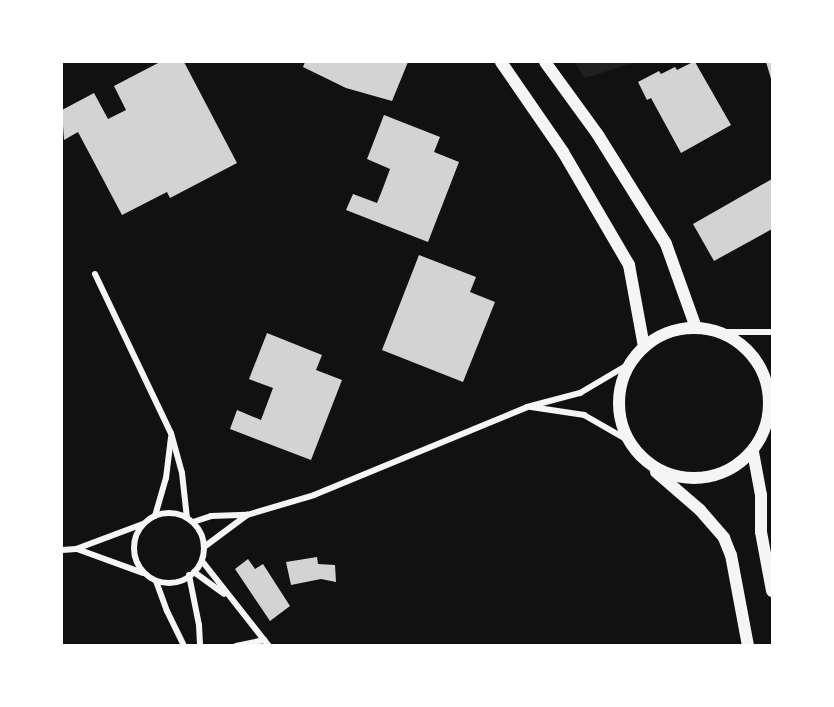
<!DOCTYPE html>
<html>
<head>
<meta charset="utf-8">
<style>
  body { margin:0 }
  #map { position:relative; width:834px; height:707px; overflow:hidden; background:#111; font-family:"DejaVu Sans",sans-serif }
  div>[style] { position:absolute }
  .green>* { inset:0; background:#202020 }
  .building>* { inset:0; background:#d3d3d3 }
  .minor>* { height:6px; margin:-3px; padding:0 3px; transform-origin:3px; border-radius:3px; background:#f5f5f5 }
  .minor>.ring { margin:-3px; padding:0; box-sizing:content-box; background:none; border:6px solid #f5f5f5; border-radius:50% }
  .secondary>* { height:12px; margin:-6px; padding:0 6px; transform-origin:6px; border-radius:6px; background:#f5f5f5 }
  .secondary>.ring { margin:-6px; padding:0; box-sizing:content-box; background:none; border:12px solid #f5f5f5; border-radius:50% }
  span { translate:-50% -50%; white-space:nowrap; text-align:center; line-height:1.15; -webkit-text-stroke:5px #fff; paint-order:stroke }
  .frame { position:absolute; inset:0; border:63px solid #fff; pointer-events:none }
</style>
</head>
<body>
<div id="map">
  <div class="green">
    <i style="clip-path:polygon(574px 62px,636px 62px,585px 78px)"></i>
  </div>
  <div class="building">
    <i style="clip-path:polygon(160px 62px,184px 62px,237px 163px,170px 198px,167px 192px,122px 215px,78px 132px,64px 140px,62px 110px,94px 93px,108px 119px,126px 110px,114px 86px)"></i>
    <i style="clip-path:polygon(305px 62px,408px 62px,392px 101px,346px 88px,303px 67px)"></i>
    <i style="clip-path:polygon(693px 62px,695px 62px,731px 125px,681px 153px,651px 98px,647px 100px,638px 82px,659px 71px,661px 74px,675px 67px,677px 70px)"></i>
    <i style="clip-path:polygon(766px 62px,772px 62px,772px 82px)"></i>
    <i style="clip-path:polygon(384px 115px,440px 137px,434px 152px,459px 162px,428px 242px,346px 210px,353px 194px,377px 203px,383px 188px,390px 169px,367px 159px)"></i>
    <i style="clip-path:polygon(772px 179px,772px 229px,714px 261px,693px 224px)"></i>
    <i style="clip-path:polygon(419px 255px,476px 277px,470px 292px,495px 302px,463px 382px,382px 350px)"></i>
    <i style="clip-path:polygon(267px 333px,322px 355px,316px 370px,342px 380px,311px 460px,230px 429px,237px 410px,261px 420px,273px 388px,249px 379px)"></i>
    <i style="clip-path:polygon(317px 557px,318px 564px,335px 565px,336px 582px,321px 579px,291px 585px,286px 562px)"></i>
    <i style="clip-path:polygon(248px 559px,255px 569px,263px 564px,290px 606px,270px 621px,235px 569px)"></i>
  </div>
  <div class="minor">
    <i style="left:95px;top:274px;width:176px;rotate:64.5deg"></i>
    <i style="left:171px;top:433px;width:41px;rotate:74.6deg"></i>
    <i style="left:182px;top:473px;width:45px;rotate:83.7deg"></i>
    <i style="left:718px;top:332px;width:54px"></i>
    <i style="left:531px;top:407px;width:54px;rotate:8.6deg"></i>
    <i style="left:584px;top:415px;width:48px;rotate:29.7deg"></i>
    <i style="left:770px;top:407px;width:5px;rotate:-68deg"></i>
    <i class="ring" style="left:134px;top:513px;width:64px;height:64px"></i>
    <i style="left:155px;top:516px;width:40px;rotate:-74deg"></i>
    <i style="left:166px;top:478px;width:41px;rotate:-83deg"></i>
    <i style="left:193px;top:522px;width:19px;rotate:-18deg"></i>
    <i style="left:211px;top:516px;width:36px;rotate:-2deg"></i>
    <i style="left:247px;top:515px;width:70px;rotate:-16.6deg"></i>
    <i style="left:314px;top:495px;width:230px;rotate:-22.4deg"></i>
    <i style="left:527px;top:407px;width:55px;rotate:-14.8deg"></i>
    <i style="left:580px;top:393px;width:57px;rotate:-30.6deg"></i>
    <i style="left:204px;top:547px;width:54px;rotate:-36.7deg"></i>
    <i style="left:77px;top:549px;width:70px;rotate:20deg"></i>
    <i style="left:62px;top:550px;width:14px;rotate:-4deg"></i>
    <i style="left:76px;top:549px;width:72px;rotate:-20.5deg"></i>
    <i style="left:202px;top:561px;width:108px;rotate:51.8deg"></i>
    <i style="left:194px;top:572px;width:37px;rotate:36deg"></i>
    <i style="left:189px;top:575px;width:51px;rotate:78.7deg"></i>
    <i style="left:199px;top:625px;width:21px;rotate:87deg"></i>
    <i style="left:156px;top:581px;width:32px;rotate:70deg"></i>
    <i style="left:167px;top:611px;width:39px;rotate:64deg"></i>
    <i style="left:236px;top:646px;width:29px;rotate:-12deg"></i>
  </div>
  <div class="secondary">
    <i style="left:501px;top:62px;width:109px;rotate:55.4deg"></i>
    <i style="left:563px;top:152px;width:131px;rotate:59.7deg"></i>
    <i style="left:629px;top:265px;width:83px;rotate:79.6deg"></i>
    <i style="left:545px;top:62px;width:90px;rotate:54deg"></i>
    <i style="left:598px;top:135px;width:128px;rotate:58deg"></i>
    <i style="left:666px;top:244px;width:89px;rotate:70.3deg"></i>
    <i class="ring" style="left:619px;top:328px;width:138px;height:138px"></i>
    <i style="left:753px;top:452px;width:44px;rotate:79.5deg"></i>
    <i style="left:761px;top:495px;width:37px;rotate:90deg"></i>
    <i style="left:761px;top:532px;width:60px;rotate:79.4deg"></i>
    <i style="left:656px;top:472px;width:58px;rotate:40.8deg"></i>
    <i style="left:700px;top:510px;width:37px;rotate:49deg"></i>
    <i style="left:724px;top:538px;width:18px;rotate:68deg"></i>
    <i style="left:731px;top:555px;width:93px;rotate:79.4deg"></i>
  </div>
  <div class="frame"></div>
</div>
</body>
</html>
